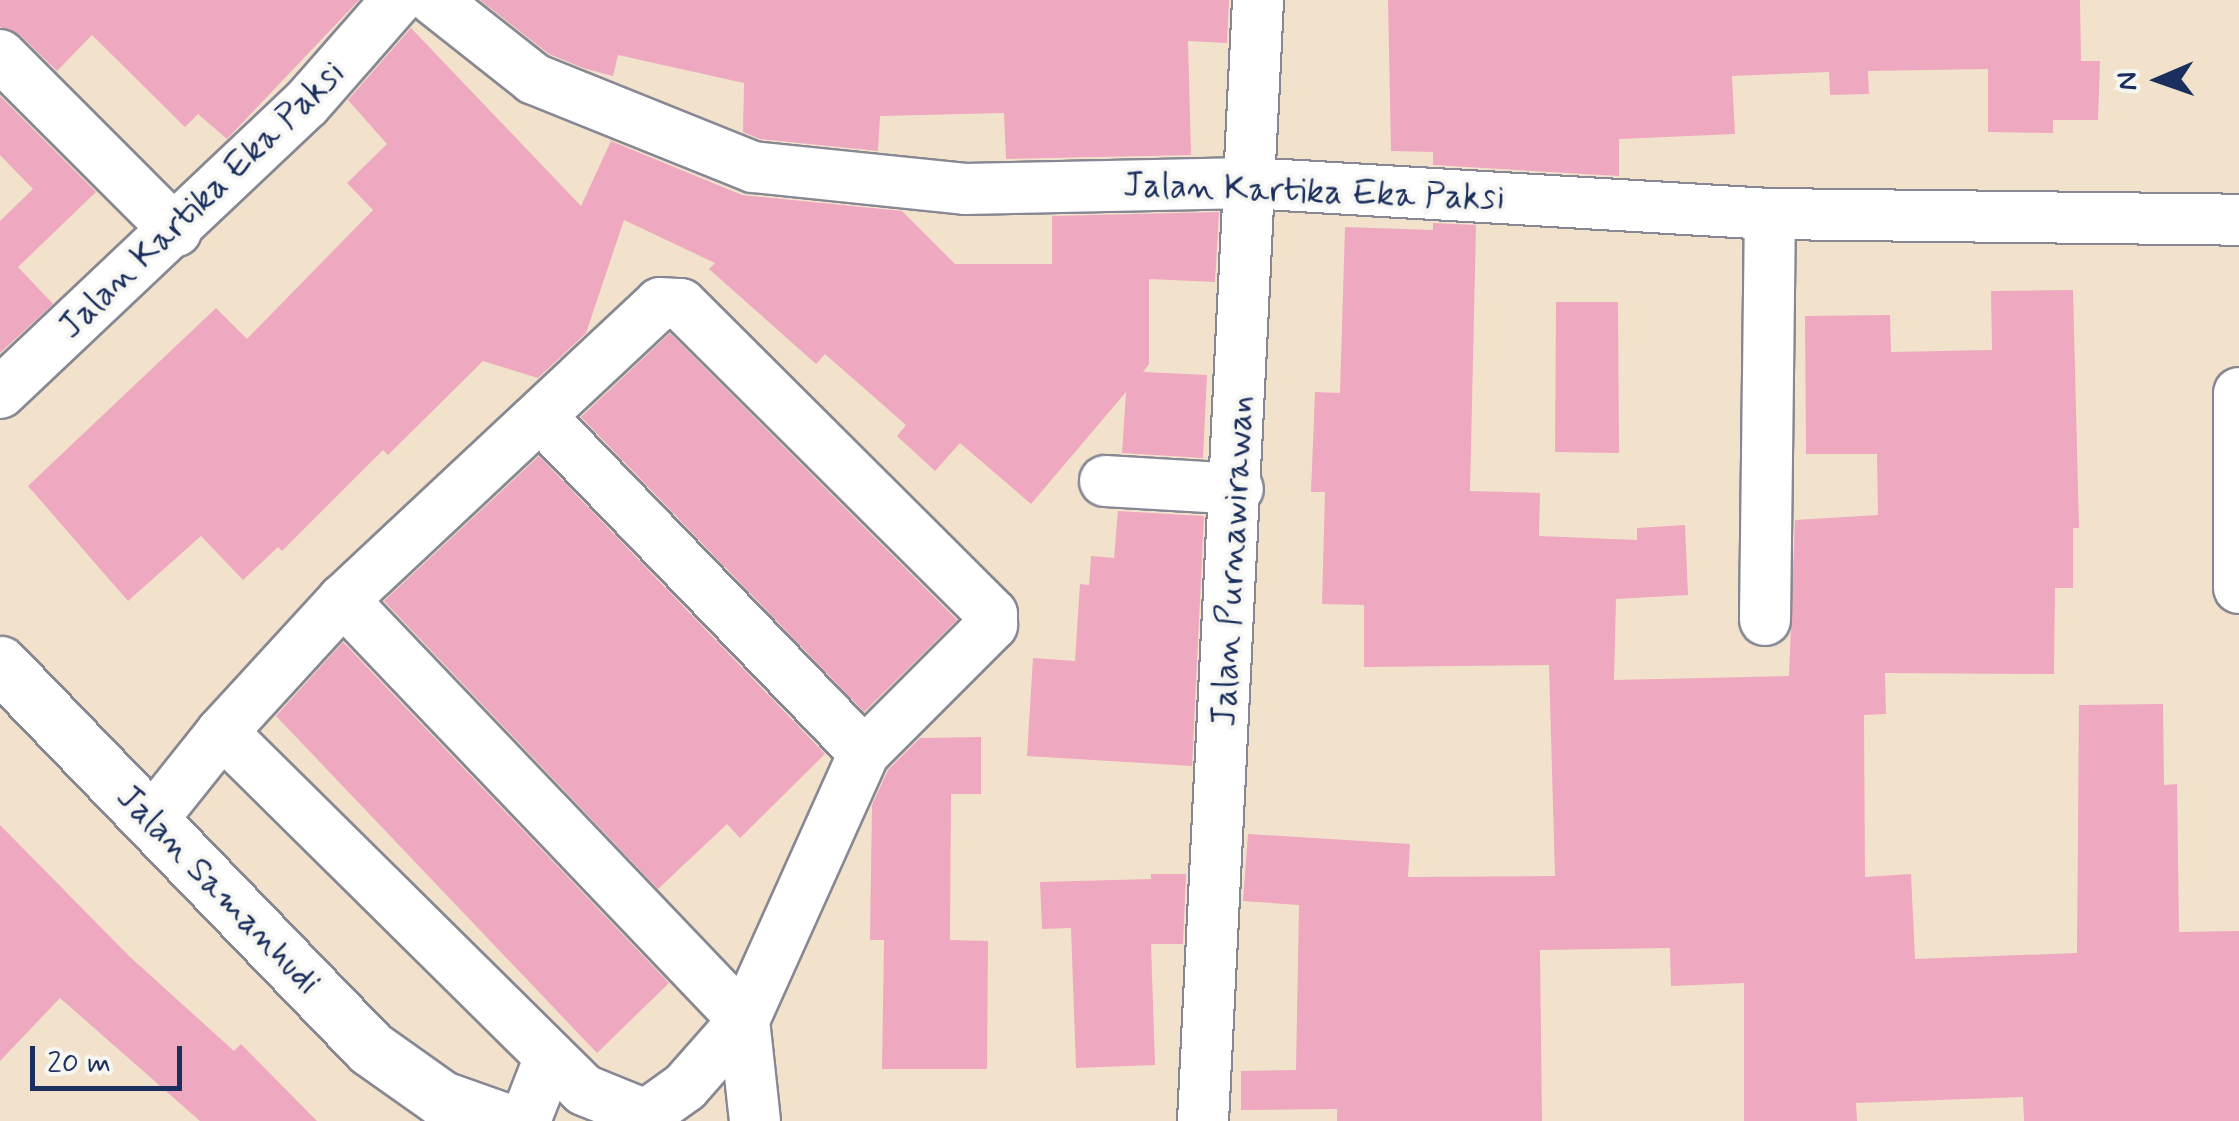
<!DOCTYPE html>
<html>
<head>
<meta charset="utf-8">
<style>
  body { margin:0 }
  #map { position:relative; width:2239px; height:1121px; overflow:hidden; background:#f3e2cb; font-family:Mynerve,sans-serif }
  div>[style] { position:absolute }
  .building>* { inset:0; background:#eea8bf }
  .roads { filter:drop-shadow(2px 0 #878894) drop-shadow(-2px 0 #878894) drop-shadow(0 2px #878894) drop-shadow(0 -2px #878894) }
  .minor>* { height:50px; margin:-25px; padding:0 25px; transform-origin:25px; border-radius:25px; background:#fff }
  .tertiary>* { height:55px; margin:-27.5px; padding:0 27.5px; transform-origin:27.5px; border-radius:27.5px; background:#fff }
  span { translate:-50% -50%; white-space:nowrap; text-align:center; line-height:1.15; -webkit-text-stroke:8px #f6f6f2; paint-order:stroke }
  .street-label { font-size:35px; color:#1b2f5e }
  .north { position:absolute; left:2109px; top:30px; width:100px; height:100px; -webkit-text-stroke:8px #f6f6f2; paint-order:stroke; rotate:268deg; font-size:28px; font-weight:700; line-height:40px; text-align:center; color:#1b2f5e }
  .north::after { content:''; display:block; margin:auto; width:35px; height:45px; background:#1b2f5e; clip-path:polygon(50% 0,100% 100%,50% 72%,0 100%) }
  .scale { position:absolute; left:30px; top:1046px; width:152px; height:45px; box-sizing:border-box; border:5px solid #1b2f5e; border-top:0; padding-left:12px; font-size:30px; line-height:35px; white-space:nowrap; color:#1b2f5e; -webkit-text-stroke:8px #f6f6f2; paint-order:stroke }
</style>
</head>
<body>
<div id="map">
  <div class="building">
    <i style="clip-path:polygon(0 0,359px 0,227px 139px,198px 114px,185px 127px,92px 35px,57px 71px,20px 35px,0 27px)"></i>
    <i style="clip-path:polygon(480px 0,1229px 0,1227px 43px,1188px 41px,1191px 155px,1006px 159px,1004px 113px,880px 116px,878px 151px,760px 139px,743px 132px,744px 83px,618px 55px,613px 76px,583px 68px,549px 54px)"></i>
    <i style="clip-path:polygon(1388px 0,2080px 0,2081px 61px,2100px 61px,2098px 120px,2053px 120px,2053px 133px,1988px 132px,1988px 69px,1868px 71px,1869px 94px,1830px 95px,1829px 72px,1732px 76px,1735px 134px,1619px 139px,1619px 176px,1433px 165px,1433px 152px,1391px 151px)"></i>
    <i style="clip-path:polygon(411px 28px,581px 206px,611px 141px,742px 195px,902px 211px,955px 264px,1052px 264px,1052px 216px,1219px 212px,1215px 282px,1149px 279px,1149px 364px,1143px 372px,1207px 375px,1203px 458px,1122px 453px,1126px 392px,1031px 504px,960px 443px,935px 471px,897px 436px,906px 425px,825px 354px,816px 364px,709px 269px,715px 263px,624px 220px,586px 333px,538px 378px,483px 361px,388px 455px,383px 450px,282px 551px,278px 547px,243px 580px,201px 536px,128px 601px,28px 486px,216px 308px,247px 339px,373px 210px,347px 183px,387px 144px,348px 100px)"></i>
    <i style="clip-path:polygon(0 96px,96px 192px,18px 267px,53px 304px,0 353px,0 221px,33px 189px,0 155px)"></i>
    <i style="clip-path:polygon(1433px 223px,1476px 225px,1470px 491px,1540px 493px,1539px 536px,1637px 540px,1637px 528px,1685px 525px,1688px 595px,1616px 599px,1614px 680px,1789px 676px,1795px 520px,1878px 515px,1877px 454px,1806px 454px,1805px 316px,1890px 315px,1891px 352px,1992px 350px,1991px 291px,2073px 290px,2079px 528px,2073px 528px,2073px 588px,2055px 588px,2054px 674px,1885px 673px,1886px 714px,1864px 715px,1865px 877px,1911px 874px,1915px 959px,2077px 953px,2079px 705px,2163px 704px,2164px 785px,2177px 784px,2179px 932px,2239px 931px,2239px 1121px,2024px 1121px,2023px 1097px,1856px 1103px,1857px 1121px,1744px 1121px,1744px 983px,1671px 986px,1670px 948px,1540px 950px,1542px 1121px,1337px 1121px,1337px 1109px,1241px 1110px,1241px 1071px,1296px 1070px,1299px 905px,1243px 901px,1248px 834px,1410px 844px,1408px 877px,1555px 876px,1549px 665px,1364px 667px,1364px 605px,1322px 604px,1325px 492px,1311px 492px,1315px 392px,1340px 393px,1345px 227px,1433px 230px)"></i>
    <i style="clip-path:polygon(1556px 302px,1618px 302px,1619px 453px,1555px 452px)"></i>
    <i style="clip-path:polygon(670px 333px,957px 620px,864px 712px,581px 417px)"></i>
    <i style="clip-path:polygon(539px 456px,825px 754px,740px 838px,727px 824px,658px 889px,384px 601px)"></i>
    <i style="clip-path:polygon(1118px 511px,1204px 516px,1192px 766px,1027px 756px,1033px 658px,1075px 661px,1080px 584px,1089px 585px,1091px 556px,1114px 558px)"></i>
    <i style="clip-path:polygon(343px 642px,669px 983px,597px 1053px,276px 716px)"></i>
    <i style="clip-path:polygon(981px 737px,981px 794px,951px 794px,950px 940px,988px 941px,987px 1069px,882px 1069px,884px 940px,870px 940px,872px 805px,888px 770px,920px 738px)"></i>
    <i style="clip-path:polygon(0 825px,129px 956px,234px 1051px,241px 1044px,317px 1121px,200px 1121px,60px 998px,0 1061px)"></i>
    <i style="clip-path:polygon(1151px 874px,1186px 874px,1183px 944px,1151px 944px,1155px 1065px,1076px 1068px,1071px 928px,1042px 929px,1040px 882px,1151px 879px)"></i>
  </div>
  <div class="roads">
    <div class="minor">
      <i style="left:434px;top:0;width:127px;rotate:38.3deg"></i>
      <i style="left:534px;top:79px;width:236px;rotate:21.9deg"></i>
      <i style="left:753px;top:167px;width:213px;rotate:5.9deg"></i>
      <i style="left:965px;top:189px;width:284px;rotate:-1.2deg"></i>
      <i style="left:1249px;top:183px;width:522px;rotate:3.41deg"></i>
      <i style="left:1770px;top:214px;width:469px;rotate:0.7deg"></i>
      <i style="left:0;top:55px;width:249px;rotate:45deg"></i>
      <i style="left:0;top:393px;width:421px;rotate:-43.4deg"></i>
      <i style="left:306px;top:104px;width:138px;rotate:-48.8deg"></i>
      <i style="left:2239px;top:393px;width:195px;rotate:90deg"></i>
      <i style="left:542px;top:418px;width:465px;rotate:46.1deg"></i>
      <i style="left:1105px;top:481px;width:133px;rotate:3.4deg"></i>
      <i style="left:1765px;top:620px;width:406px;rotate:-89.3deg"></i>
      <i style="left:222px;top:732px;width:509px;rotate:44.68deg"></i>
      <i style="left:584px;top:1090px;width:67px;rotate:22deg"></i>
      <i style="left:646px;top:1115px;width:48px;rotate:-35.7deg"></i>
      <i style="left:685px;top:1087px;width:89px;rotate:-48.6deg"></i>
      <i style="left:744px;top:1020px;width:581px;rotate:-133.67deg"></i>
      <i style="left:151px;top:821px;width:114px;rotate:-51.4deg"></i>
      <i style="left:222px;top:732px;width:179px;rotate:-47.5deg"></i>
      <i style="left:343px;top:600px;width:434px;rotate:-43.1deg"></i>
      <i style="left:660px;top:303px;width:21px;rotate:3deg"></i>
      <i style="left:681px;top:304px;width:439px;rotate:44.9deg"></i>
      <i style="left:992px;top:614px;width:11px;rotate:90deg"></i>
      <i style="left:992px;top:625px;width:181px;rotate:135deg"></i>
      <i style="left:864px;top:753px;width:293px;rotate:114.2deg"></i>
      <i style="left:744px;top:1020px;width:102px;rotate:83.8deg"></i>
      <i style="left:525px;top:1121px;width:69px;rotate:-68.7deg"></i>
      <i style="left:1203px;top:1121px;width:1122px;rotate:-87.19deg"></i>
    </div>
    <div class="tertiary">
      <i style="left:0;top:664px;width:533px;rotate:46.06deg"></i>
      <i style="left:370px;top:1048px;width:88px;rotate:35.3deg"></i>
      <i style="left:442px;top:1099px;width:66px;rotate:19.5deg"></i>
    </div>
  </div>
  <div class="street-label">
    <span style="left:1314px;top:192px;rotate:2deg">Jalan Kartika Eka Paksi</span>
    <span style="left:202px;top:200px;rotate:-44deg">Jalan Kartika Eka Paksi</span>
    <span style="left:1233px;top:561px;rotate:-87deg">Jalan Purnawirawan</span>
    <span style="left:218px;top:890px;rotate:46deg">Jalan Samanhudi</span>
  </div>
  <div class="north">N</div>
  <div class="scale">20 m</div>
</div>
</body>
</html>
